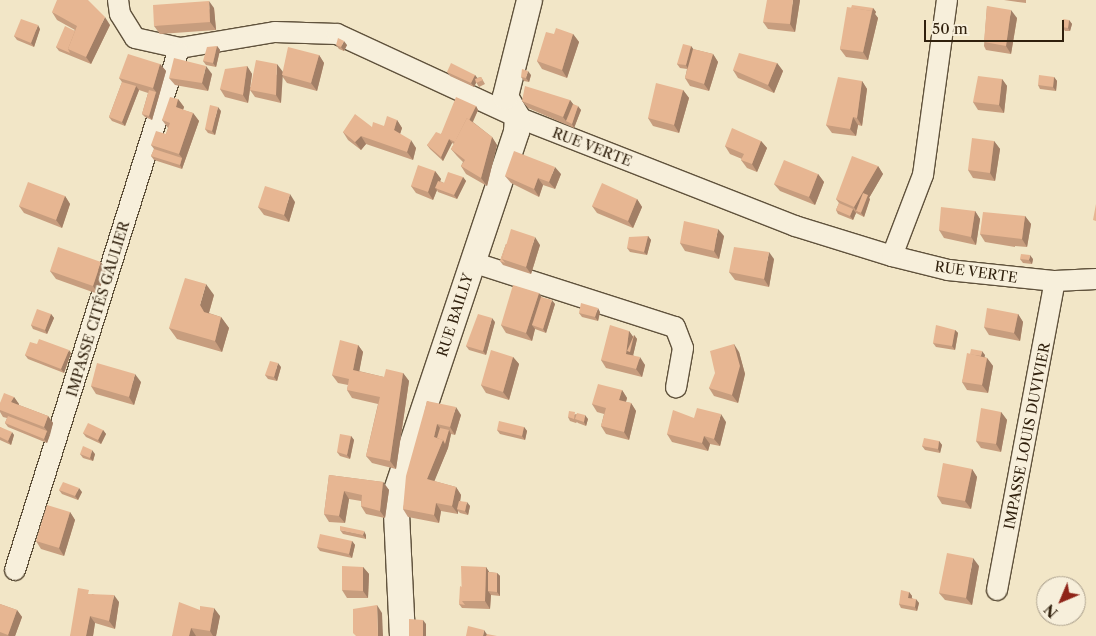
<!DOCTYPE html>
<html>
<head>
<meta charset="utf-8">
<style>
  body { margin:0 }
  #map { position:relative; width:1096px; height:636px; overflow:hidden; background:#f2e6c7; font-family:"Libre Caslon Text",serif }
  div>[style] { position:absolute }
  .roads { filter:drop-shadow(1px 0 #60523c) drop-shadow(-1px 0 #60523c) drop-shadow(0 1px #60523c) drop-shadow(0 -1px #60523c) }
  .minor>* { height:20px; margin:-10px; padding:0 10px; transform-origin:10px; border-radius:10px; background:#f7efdb }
  .tertiary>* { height:25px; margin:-12.5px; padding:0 12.5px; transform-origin:12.5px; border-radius:12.5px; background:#f7efdb }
  .wall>* { inset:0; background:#c79d7e }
  .shaded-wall>* { inset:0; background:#a27f66 }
  .building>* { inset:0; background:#e7b692 }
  span { translate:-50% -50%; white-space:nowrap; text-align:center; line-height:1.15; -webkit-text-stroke:4.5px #f7efdb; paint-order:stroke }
  .street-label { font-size:14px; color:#30200d }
  .north { position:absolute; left:1036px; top:576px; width:50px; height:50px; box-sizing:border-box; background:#f7efdb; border:1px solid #a79c89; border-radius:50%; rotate:225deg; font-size:14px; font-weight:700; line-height:20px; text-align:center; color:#30200d }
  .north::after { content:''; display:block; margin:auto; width:18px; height:22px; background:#8f2418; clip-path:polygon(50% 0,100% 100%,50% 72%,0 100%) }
  .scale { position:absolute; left:924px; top:20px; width:140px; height:22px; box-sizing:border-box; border:2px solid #30200d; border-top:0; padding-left:6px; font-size:15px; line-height:18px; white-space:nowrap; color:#30200d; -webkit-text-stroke:4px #f7efdb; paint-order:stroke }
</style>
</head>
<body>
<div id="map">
  <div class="roads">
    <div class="minor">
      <i style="left:118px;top:0;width:14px;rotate:82deg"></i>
      <i style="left:120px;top:14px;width:28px;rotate:58deg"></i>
      <i style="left:135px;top:38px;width:46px;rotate:12.5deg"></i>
      <i style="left:180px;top:48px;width:96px;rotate:-9.6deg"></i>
      <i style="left:275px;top:32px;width:62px;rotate:1.8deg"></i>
      <i style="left:337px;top:34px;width:198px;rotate:24.8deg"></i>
      <i style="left:517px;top:117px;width:299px;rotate:21.4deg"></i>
      <i style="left:795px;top:226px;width:102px;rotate:17.2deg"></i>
      <i style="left:892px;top:256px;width:58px;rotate:14deg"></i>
      <i style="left:948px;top:270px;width:108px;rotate:5.9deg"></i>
      <i style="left:1055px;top:281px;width:41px;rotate:-2.8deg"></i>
      <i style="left:892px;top:256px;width:87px;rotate:-69.1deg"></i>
      <i style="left:923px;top:175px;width:177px;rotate:-82.2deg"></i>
      <i style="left:472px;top:262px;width:213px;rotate:17.8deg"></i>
      <i style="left:675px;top:327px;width:22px;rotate:69deg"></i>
      <i style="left:683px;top:348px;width:40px;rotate:100deg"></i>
      <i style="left:15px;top:570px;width:543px;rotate:-72.53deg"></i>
      <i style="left:997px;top:590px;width:314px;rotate:-79.4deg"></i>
    </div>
    <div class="tertiary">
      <i style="left:402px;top:636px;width:143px;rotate:-92.8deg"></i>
      <i style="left:395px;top:493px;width:382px;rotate:-71.5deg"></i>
      <i style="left:516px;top:131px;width:14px;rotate:-86deg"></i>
      <i style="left:517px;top:117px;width:24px;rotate:-120deg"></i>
      <i style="left:505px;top:96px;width:99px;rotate:-76deg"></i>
    </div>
  </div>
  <div class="wall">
    <i style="clip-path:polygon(800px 0,795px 32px,768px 29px,763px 22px)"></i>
    <i style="clip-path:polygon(1004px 0,1026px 0,1026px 3px)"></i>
    <i style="clip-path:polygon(987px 6px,1017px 18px,1011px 54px,986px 50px,984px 46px)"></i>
    <i style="clip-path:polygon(214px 8px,216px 30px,160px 34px,154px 26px)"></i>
    <i style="clip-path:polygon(851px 8px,873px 8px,876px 12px,875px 14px,878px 18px,868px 60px,846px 57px,840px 49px)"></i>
    <i style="clip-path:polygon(52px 12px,110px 25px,91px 64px,59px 51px,56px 47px,75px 30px,57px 20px)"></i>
    <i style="clip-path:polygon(1069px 20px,1072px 24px,1070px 31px,1065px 31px,1062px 27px)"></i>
    <i style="clip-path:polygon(40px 29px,34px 47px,17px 40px,14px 36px)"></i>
    <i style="clip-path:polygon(554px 34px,573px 34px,579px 42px,567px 78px,542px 69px,537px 61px)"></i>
    <i style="clip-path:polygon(336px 45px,347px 45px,344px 51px,339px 49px)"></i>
    <i style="clip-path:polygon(217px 46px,220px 50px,216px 67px,206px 65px,203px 61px)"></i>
    <i style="clip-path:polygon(691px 46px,693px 49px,713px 54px,718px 62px,709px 91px,690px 86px,685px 78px,687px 69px,680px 68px,677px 64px)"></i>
    <i style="clip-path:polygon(319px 55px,324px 63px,317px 91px,287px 83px,282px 76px,281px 103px,255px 97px,250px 90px,248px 103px,225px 97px,220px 89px,247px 66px,252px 74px,250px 87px)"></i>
    <i style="clip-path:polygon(777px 63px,783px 71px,774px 93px,738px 78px,733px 70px)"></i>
    <i style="clip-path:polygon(160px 64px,166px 71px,152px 120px,145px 117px,142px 114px,148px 93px,139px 90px,125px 126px,112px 121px,109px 117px,122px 82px,119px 78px)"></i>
    <i style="clip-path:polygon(447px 72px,475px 75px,477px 78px,481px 77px,485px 84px,479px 87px,476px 82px,474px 87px,450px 76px)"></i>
    <i style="clip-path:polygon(212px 74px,208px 91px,175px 85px,169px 78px)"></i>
    <i style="clip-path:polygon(531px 75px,529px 82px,524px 81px,521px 77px)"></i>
    <i style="clip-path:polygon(1054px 77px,1057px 81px,1056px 91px,1040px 89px,1038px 85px)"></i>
    <i style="clip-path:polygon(1002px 79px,1007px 86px,1004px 113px,978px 110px,973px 102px)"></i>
    <i style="clip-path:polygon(862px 81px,867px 89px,862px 126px,858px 125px,856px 136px,832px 133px,826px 125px)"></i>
    <i style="clip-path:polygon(683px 90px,689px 98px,679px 133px,653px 126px,648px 118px)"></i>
    <i style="clip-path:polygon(178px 99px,184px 107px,183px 110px,193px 113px,199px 121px,182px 169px,154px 160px,151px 156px,154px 149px,151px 145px,166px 134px,168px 128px,162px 120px)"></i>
    <i style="clip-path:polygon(570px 100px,573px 104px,581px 110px,574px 128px,528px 108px,522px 101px)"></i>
    <i style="clip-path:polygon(476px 106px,478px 110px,473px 122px,492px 137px,497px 145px,487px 186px,466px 174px,461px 166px,463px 162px,457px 156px,451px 149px,454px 144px,452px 143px,443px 161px,430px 149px,427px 145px)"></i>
    <i style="clip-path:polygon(221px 111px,215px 135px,208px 133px,205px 129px)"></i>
    <i style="clip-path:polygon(397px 120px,402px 128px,400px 134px,416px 148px,413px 160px,366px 144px,361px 150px,348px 140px,343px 132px,372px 127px,384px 126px)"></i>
    <i style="clip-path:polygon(761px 141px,767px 148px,757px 172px,747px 168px,741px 160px,742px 159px,730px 154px,725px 146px)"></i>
    <i style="clip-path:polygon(994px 141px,1000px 149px,995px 181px,973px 178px,968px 170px)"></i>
    <i style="clip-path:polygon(878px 166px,883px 174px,869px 198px,870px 199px,864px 217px,856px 213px,853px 220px,838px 214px,836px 210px,839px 203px,836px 199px)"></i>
    <i style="clip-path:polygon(435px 171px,441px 179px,440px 181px,444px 183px,463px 177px,466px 181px,457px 199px,438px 192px,437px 190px,433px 200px,416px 193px,411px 186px)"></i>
    <i style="clip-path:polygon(561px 174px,555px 189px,543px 185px,539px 197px,511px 183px,505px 176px)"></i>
    <i style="clip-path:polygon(818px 174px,824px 182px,815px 205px,780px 191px,774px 184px)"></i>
    <i style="clip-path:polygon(65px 196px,70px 204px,62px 228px,24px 213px,19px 206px)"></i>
    <i style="clip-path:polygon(637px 199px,642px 207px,633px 228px,597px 213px,592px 206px)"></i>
    <i style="clip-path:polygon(295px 202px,289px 222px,264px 215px,258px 207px)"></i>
    <i style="clip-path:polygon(975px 211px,980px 219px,976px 245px,944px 238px,939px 230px)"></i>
    <i style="clip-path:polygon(1025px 216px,1031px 224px,1027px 247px,1015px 246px,1015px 247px,985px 242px,980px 234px)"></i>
    <i style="clip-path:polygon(648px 236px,651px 240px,647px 255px,630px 252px,627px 248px)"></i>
    <i style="clip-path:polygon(724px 236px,719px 259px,685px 251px,680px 243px)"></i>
    <i style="clip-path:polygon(506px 244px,540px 245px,531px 274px,503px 265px,500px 261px)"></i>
    <i style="clip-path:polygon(774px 259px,769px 287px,735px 280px,729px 272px)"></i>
    <i style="clip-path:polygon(1020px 259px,1033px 259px,1032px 264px,1023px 263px)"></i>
    <i style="clip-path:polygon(106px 270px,98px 294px,56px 279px,50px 271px)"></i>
    <i style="clip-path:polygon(539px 293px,541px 297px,555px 304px,546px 333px,535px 329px,532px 341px,506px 333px,501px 325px)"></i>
    <i style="clip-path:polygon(214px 295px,209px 313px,221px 317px,229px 328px,222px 352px,177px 339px,169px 328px)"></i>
    <i style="clip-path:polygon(600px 312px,598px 321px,582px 317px,579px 313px)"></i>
    <i style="clip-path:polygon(51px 314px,54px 318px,47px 334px,33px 329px,31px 325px)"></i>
    <i style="clip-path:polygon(1018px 314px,1023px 322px,1020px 341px,989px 335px,984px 327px)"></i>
    <i style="clip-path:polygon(495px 322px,486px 355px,469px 350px,466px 346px)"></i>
    <i style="clip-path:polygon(955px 330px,958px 333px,955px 350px,936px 347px,933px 343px)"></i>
    <i style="clip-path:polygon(629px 331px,633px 337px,634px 335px,637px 339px,633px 355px,645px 365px,642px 377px,606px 368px,601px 360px)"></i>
    <i style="clip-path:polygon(37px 344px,71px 353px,64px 373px,28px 359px,25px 355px)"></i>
    <i style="clip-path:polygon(358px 345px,363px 352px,359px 371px,384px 377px,403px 373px,409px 381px,396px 469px,372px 463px,366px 456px,378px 404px,352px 398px,347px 390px,348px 385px,338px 383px,332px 375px)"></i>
    <i style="clip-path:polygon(739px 352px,745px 374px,738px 403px,714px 396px,709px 388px)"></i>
    <i style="clip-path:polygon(970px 354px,985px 355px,984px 357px,987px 358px,993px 366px,988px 393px,967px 390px,962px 382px)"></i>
    <i style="clip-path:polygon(513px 357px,519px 364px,509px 400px,486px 393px,481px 385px)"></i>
    <i style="clip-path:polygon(281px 367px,277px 381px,268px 379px,265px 375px)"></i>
    <i style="clip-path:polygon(141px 382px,134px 405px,96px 394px,91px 386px)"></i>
    <i style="clip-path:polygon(622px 390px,627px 398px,626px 402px,631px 403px,636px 411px,629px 440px,606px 434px,601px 426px,604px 414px,597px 412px,592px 404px)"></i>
    <i style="clip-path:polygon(14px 397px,19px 405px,48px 416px,53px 423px,47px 443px,8px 427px,5px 423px,7px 418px,3px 417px,0 412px,0 403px)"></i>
    <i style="clip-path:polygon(427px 401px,461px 415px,455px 435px,451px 434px,448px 448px,434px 481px,456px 487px,461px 495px,460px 501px,470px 506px,468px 515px,460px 513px,458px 511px,458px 514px,441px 511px,439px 523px,408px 517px,403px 509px)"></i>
    <i style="clip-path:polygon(1001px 412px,1007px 420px,1001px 452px,981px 448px,976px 441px)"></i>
    <i style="clip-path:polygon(576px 414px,588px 419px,586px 426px,578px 423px,577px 422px,576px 423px,570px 421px,568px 417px)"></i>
    <i style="clip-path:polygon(694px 418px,726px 422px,720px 446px,710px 444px,708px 451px,672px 442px,667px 434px)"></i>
    <i style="clip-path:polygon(0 427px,14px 435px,11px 445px,0 440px)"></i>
    <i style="clip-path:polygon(524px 427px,527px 431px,525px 440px,500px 434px,497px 430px)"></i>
    <i style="clip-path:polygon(103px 430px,106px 434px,101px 444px,86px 437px,83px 433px)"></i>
    <i style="clip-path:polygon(351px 436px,354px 440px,350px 459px,340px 456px,337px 452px)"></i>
    <i style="clip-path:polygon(939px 441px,942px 445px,940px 453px,925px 450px,922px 446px)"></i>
    <i style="clip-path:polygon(80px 454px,95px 454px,93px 461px,83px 458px)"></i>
    <i style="clip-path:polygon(972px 469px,977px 477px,971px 509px,942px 504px,937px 496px)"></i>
    <i style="clip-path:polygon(329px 475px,383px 482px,389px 490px,385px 518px,366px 514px,361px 506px,361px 501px,349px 499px,345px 523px,329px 522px,324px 514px)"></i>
    <i style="clip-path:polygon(59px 490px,82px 492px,78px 500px,62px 494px)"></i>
    <i style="clip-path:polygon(70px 512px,75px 520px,64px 556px,41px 549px,36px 541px)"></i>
    <i style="clip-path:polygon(340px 530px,366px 535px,366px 539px,343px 534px)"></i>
    <i style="clip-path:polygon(352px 541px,355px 545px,352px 558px,320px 551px,317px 547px)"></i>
    <i style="clip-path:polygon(979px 566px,972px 605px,945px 600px,939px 593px)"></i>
    <i style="clip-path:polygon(363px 567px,369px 574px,368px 598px,347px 598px,342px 590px)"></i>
    <i style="clip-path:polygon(486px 567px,489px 572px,497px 573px,500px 576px,500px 596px,491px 595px,490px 609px,462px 608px,459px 604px,462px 587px)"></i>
    <i style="clip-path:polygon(909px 592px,912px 596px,912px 598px,919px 603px,917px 611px,901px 608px,899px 604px)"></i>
    <i style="clip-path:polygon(92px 594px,119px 602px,115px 629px,95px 623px,93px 636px,70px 636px)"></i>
    <i style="clip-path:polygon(0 604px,17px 610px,22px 617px,15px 636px,0 636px)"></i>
    <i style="clip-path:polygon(200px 610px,220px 616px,216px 636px,172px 636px)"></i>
  </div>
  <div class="shaded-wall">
    <i style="clip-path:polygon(793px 0,800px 0,795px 32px,790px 24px)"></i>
    <i style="clip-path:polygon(209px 1px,214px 8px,216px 30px,210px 22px)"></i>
    <i style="clip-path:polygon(873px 8px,876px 12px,875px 14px,878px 18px,868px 60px,863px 52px)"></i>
    <i style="clip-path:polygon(1011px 10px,1017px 18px,1011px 54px,1006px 46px)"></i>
    <i style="clip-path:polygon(105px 17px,110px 25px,91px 64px,86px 57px)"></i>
    <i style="clip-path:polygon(1069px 20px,1072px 24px,1070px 31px,1068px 28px)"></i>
    <i style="clip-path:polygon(38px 25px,40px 29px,34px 47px,31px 43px)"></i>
    <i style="clip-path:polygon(573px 34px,579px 42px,567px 78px,562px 70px)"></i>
    <i style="clip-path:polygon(344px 41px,347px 45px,344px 51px,341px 47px)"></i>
    <i style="clip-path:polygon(217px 46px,220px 50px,216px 67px,213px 63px)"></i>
    <i style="clip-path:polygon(691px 46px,694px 50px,688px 69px,686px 65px)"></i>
    <i style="clip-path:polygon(713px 54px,718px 62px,709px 91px,704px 84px)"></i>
    <i style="clip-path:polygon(319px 55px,324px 63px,317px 91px,311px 83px)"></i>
    <i style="clip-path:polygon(777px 63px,783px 71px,774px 93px,768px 85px)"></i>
    <i style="clip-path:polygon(160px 64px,166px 71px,159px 96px,153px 88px)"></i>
    <i style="clip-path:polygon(277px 64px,283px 72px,281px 103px,276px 95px)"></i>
    <i style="clip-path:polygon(206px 66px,212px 74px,208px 91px,202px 83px)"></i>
    <i style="clip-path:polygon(247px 66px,252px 74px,248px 103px,243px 95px)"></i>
    <i style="clip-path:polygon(528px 71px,531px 75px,529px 82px,526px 78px)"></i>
    <i style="clip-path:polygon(475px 75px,478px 79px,474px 87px,471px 83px)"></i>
    <i style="clip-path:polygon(1054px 77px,1057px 81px,1056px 91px,1053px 87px)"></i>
    <i style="clip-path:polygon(1002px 79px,1007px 86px,1004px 113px,999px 105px)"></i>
    <i style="clip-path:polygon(862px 81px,867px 89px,862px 126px,857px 118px)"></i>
    <i style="clip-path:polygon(136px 86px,139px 90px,125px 126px,122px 122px)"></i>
    <i style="clip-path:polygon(683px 90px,689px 98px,679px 133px,674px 125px)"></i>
    <i style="clip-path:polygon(156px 92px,159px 96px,152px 120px,149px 116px)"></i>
    <i style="clip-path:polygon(178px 99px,184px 107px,181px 115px,176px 107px)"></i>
    <i style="clip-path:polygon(570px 100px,576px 108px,566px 121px,563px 117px)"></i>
    <i style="clip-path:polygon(476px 106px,478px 110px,461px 147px,459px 143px)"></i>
    <i style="clip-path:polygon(578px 106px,581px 110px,574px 128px,572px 124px)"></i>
    <i style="clip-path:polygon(218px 107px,221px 111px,215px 135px,212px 131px)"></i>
    <i style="clip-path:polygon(193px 113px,199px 121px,182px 169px,180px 165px,182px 158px,179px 154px)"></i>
    <i style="clip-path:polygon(853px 117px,858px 125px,856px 136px,850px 129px)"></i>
    <i style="clip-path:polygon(397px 120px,402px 128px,399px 137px,394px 130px)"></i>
    <i style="clip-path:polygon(361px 136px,366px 144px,361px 150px,355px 142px)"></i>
    <i style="clip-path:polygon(492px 137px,497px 145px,487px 186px,481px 178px)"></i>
    <i style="clip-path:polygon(449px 139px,452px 143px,443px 161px,441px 157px)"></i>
    <i style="clip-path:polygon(411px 140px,416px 148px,413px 160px,407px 152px)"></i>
    <i style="clip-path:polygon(761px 141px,767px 148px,757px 172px,752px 164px)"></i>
    <i style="clip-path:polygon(994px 141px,1000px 149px,995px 181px,990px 173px)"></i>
    <i style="clip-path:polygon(878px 166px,883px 174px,869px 198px,870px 199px,864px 217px,861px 213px,856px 211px,854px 207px)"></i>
    <i style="clip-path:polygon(555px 167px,561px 174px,555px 189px,549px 182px)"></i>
    <i style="clip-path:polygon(435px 171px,441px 179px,437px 189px,435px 188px,437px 190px,433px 200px,428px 192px)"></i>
    <i style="clip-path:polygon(818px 174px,824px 182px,815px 205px,809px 197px)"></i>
    <i style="clip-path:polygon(463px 177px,466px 181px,457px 199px,454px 195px)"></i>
    <i style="clip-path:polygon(538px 178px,543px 185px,539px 197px,534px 189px)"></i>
    <i style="clip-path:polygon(290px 194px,295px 202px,289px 222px,284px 215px)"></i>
    <i style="clip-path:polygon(65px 196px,70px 204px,62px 228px,56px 220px)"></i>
    <i style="clip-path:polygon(637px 199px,642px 207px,633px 228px,628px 221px)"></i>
    <i style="clip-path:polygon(853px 209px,856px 213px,853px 220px,850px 216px)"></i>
    <i style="clip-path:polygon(975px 211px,980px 219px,976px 245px,971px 237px)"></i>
    <i style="clip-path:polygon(1025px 216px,1031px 224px,1027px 247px,1022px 239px)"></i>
    <i style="clip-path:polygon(718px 229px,724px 236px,719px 259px,714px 251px)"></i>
    <i style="clip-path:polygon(648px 236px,651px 240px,647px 255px,644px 252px)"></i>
    <i style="clip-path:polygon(535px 237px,540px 245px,531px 274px,526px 267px)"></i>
    <i style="clip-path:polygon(769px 252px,774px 259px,769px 287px,764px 279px)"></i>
    <i style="clip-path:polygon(1030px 255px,1033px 259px,1032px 264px,1029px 260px)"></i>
    <i style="clip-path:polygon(101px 262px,106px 270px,98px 294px,93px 286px)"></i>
    <i style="clip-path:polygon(206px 284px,214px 295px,208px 316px,204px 312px,200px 305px)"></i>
    <i style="clip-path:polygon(539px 293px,544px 301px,532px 325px,535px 329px,532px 341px,526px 333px)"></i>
    <i style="clip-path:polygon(552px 300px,555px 304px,546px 333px,543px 329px)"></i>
    <i style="clip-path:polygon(598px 308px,600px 312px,598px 321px,595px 317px)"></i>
    <i style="clip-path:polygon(51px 314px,54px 318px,47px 334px,45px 330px)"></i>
    <i style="clip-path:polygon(1018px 314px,1023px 322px,1020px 341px,1014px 333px)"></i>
    <i style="clip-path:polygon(221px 317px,229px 328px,222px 352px,215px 341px)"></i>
    <i style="clip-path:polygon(492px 318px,495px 322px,486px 355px,483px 351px)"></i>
    <i style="clip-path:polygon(955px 330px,958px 333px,955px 350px,952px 346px)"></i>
    <i style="clip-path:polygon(629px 331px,634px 338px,634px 335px,637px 339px,633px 356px,632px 355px,631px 361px,626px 354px)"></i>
    <i style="clip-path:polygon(734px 344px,739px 352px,745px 374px,738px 403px,732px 395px)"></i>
    <i style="clip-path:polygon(358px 345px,363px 352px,358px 378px,353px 370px)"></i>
    <i style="clip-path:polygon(69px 350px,71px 353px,64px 373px,61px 369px)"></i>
    <i style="clip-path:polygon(982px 351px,985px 355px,983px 364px,980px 360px)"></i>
    <i style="clip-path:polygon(513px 357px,519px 364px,509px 400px,503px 392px)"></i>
    <i style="clip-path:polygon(640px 357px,645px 365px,642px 377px,636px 369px)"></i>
    <i style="clip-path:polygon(987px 358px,993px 366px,988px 393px,982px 385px)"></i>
    <i style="clip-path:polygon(278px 363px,281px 367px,277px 381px,274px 377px)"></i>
    <i style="clip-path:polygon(403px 373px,409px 381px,396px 469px,390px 461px)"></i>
    <i style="clip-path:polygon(135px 374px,141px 382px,134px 405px,129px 397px)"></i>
    <i style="clip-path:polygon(622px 390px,627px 398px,624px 408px,619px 400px)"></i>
    <i style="clip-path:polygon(14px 397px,19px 404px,17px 410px,11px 402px)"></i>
    <i style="clip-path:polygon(631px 403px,636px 411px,629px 440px,624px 432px)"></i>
    <i style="clip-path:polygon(456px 407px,461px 415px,455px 435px,450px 427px)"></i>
    <i style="clip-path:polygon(1001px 412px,1007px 420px,1001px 452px,996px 444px)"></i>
    <i style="clip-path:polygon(721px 414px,726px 422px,720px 446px,714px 439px)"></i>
    <i style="clip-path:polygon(585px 415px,588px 419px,586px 426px,584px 422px)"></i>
    <i style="clip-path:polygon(48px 416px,53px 423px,50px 435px,44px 427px)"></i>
    <i style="clip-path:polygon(437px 424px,443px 432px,437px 441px,434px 437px)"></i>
    <i style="clip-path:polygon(524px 427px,527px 431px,525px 440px,522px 436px)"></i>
    <i style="clip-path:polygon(103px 430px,106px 434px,101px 444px,98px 440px)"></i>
    <i style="clip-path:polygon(449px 430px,451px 434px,448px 448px,432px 487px,427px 479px,443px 440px)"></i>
    <i style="clip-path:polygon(47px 431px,50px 435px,47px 443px,44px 439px)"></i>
    <i style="clip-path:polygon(12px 432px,14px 435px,11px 445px,8px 441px)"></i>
    <i style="clip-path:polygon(351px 436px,354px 440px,350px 459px,347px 455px)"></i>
    <i style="clip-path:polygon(704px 436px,710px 444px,708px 451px,702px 443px)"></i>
    <i style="clip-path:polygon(939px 441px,942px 445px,940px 453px,938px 449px)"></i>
    <i style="clip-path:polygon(92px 450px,95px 454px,93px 461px,90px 458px)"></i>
    <i style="clip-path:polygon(972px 469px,977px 477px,971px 509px,965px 501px)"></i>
    <i style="clip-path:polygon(383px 482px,389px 490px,385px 518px,380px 511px)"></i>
    <i style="clip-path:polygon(456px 487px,461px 495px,459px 509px,457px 509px,458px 511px,458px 514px,452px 506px)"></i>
    <i style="clip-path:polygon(79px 488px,82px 492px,78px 500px,75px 496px)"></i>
    <i style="clip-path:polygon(344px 491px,349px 499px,345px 523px,339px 516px)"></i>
    <i style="clip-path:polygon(467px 502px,470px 506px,468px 515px,465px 511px)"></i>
    <i style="clip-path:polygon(436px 503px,441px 511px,439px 523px,434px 515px)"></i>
    <i style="clip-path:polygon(70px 512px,75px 520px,64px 556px,59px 548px)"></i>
    <i style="clip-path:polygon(364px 531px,366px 535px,366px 539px,363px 535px)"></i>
    <i style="clip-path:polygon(352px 541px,355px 545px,352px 558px,349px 554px)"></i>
    <i style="clip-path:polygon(973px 558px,979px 566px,972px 605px,966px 598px)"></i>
    <i style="clip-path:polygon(363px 567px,369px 574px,368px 598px,363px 591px)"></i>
    <i style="clip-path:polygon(486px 567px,491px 575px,488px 591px,491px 595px,490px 609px,485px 601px)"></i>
    <i style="clip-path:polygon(497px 573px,500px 576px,500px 596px,497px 592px)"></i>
    <i style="clip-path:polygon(909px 592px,912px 596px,911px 602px,908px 598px)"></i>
    <i style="clip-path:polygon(114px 595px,119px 602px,115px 629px,109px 621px)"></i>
    <i style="clip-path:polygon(916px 599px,919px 603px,917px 611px,915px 607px)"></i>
    <i style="clip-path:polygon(377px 605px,382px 613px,383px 636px,378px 636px)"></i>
    <i style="clip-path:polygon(214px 608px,220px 616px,216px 636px,213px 636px,210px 631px)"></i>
    <i style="clip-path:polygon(17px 610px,22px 617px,15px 636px,9px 636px,8px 635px)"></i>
    <i style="clip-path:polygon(90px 616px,95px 623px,93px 636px,86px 636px)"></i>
    <i style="clip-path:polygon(423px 620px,426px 624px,426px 636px,423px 636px)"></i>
    <i style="clip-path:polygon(191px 628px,196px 636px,189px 636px)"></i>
    <i style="clip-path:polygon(484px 630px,488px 636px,483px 636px)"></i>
  </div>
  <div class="building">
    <i style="clip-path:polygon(57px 0,88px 0,105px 17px,86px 57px,68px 49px,77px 26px,52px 12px)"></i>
    <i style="clip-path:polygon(767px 0,793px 0,790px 24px,763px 22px)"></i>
    <i style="clip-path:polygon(209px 1px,210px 22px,154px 26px,153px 5px)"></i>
    <i style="clip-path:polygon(852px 5px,873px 8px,872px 11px,851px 8px)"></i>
    <i style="clip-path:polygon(987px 6px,1011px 10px,1006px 46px,984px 42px)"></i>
    <i style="clip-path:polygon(847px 7px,872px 11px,863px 52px,840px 49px)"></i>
    <i style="clip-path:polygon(21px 19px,38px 25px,31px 43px,14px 36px)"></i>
    <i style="clip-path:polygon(1063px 19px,1069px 20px,1068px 28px,1062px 27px)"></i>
    <i style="clip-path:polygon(65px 26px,75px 31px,68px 49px,70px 53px,56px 47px)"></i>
    <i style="clip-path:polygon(556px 28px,573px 34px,562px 70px,537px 61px,546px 32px,554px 34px)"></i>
    <i style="clip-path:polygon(338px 38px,344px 41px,341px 47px,336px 45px)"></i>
    <i style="clip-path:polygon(683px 44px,691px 46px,686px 65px,677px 64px)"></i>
    <i style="clip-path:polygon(217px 46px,213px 63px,203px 61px,207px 47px)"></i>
    <i style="clip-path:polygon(288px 47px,319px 55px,311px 83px,282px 75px)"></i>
    <i style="clip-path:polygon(693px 49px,713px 54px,704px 84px,685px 78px)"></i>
    <i style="clip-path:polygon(739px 53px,777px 63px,768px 85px,733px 70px)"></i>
    <i style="clip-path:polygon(128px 54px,160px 64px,153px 88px,119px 78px)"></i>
    <i style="clip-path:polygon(174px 58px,206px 66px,202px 83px,169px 78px)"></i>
    <i style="clip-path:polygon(256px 60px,277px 64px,276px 95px,250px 90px)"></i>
    <i style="clip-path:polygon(451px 63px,475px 75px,471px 83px,447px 72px)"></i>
    <i style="clip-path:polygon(247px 66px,243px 95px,220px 89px,225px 69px)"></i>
    <i style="clip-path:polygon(522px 69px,528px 71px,526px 78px,521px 77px)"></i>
    <i style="clip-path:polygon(1039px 75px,1054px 77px,1053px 87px,1038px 85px)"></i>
    <i style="clip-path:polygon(978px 76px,1002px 79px,999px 105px,973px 102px)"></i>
    <i style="clip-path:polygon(481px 77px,483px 80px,476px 83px,475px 79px)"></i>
    <i style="clip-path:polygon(838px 77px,862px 81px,857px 118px,853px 117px,850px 129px,826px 125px)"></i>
    <i style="clip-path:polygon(122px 82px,136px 86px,122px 122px,109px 117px)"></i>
    <i style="clip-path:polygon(656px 83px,683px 90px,674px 125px,648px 118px)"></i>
    <i style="clip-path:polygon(525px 86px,570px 100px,563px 117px,522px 101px)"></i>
    <i style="clip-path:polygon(149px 90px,156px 92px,149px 116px,142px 114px)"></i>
    <i style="clip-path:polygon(170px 97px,178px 99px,176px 107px,193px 113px,179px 154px,151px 145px,156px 131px,166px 134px,170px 123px,162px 120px)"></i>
    <i style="clip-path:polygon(456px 97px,476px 106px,469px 120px,467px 118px,455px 142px,449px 139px,441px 157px,427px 145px,436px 132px,441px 134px)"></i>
    <i style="clip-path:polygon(573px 104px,578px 106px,572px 124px,566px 121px)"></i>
    <i style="clip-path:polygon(210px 105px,218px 107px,212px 131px,205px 129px)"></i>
    <i style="clip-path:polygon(355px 114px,372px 127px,373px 122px,384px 126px,387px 116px,397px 120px,394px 130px,411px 140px,407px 152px,361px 136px,355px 142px,343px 132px)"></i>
    <i style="clip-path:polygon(467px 118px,492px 137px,481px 178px,461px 166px,465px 160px,451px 149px)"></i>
    <i style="clip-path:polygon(732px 128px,761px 141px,752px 164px,741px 160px,744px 154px,725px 146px)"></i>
    <i style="clip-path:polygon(972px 138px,994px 141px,990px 173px,968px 170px)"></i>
    <i style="clip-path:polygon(154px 149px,182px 158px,180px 165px,151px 156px)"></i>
    <i style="clip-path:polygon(514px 151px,555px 167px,549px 182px,538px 178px,534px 189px,505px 176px)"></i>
    <i style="clip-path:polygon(852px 156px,878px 166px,854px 207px,836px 199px)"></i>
    <i style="clip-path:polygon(784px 160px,818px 174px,809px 197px,774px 184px)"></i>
    <i style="clip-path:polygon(418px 165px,435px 171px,428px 192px,411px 186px)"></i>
    <i style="clip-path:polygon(448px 172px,463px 177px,454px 195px,435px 188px,438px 181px,444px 183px)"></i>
    <i style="clip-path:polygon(28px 182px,65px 196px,56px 220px,19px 206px)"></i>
    <i style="clip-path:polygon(602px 183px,637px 199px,628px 221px,592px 206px)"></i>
    <i style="clip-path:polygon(265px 186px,290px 194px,284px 215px,258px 207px)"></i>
    <i style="clip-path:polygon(863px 193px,868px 195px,861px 213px,856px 211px)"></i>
    <i style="clip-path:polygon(839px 203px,853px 209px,850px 216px,836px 210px)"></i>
    <i style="clip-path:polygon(1096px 204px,1096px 221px,1093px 220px)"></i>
    <i style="clip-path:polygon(941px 207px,975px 211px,971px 237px,939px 230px)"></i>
    <i style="clip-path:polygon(983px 212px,1025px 216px,1022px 239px,980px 234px)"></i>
    <i style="clip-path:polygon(684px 221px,718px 229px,714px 251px,680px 243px)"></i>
    <i style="clip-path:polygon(511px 229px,535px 237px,526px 267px,502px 259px)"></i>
    <i style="clip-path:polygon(648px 236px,644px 252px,627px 248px,629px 237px)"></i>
    <i style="clip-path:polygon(506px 244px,507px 244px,502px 259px,505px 263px,500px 261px)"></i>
    <i style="clip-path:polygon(58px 247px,101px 262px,93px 286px,50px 271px)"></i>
    <i style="clip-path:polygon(734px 247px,769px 252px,764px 279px,729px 272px)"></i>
    <i style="clip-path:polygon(1021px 254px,1030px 255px,1029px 260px,1020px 259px)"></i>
    <i style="clip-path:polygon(185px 278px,206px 284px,200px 305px,204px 312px,221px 317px,215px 341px,169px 328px)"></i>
    <i style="clip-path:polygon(513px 285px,539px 293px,526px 333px,501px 325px)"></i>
    <i style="clip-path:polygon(541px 297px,552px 300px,543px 329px,532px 325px)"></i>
    <i style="clip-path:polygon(581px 303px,598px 308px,595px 317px,579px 313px)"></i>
    <i style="clip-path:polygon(987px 308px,1018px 314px,1014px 333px,984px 327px)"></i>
    <i style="clip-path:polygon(37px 309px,51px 314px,45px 330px,31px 325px)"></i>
    <i style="clip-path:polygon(478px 314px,492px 318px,483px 351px,466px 346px)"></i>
    <i style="clip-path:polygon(610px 325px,629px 331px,626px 354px,640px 357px,636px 369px,601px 360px)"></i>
    <i style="clip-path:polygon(936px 325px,955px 330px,952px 346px,933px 343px)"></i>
    <i style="clip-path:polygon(634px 335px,630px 352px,627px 351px)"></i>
    <i style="clip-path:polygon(39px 339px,69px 350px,61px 369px,25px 355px,30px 342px,37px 344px)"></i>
    <i style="clip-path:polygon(340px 340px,358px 345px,353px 370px,384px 377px,386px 369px,403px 373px,390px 461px,366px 456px,380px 397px,347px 390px,349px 379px,332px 375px)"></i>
    <i style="clip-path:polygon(734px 344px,740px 366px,732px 395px,709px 388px,715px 373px,710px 351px)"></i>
    <i style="clip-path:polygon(971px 349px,982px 351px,981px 356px,970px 354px)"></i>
    <i style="clip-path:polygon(491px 350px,513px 357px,503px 392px,481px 385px)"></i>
    <i style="clip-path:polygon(967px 353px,987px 358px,982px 385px,962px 382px)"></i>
    <i style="clip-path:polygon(270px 361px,278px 363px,274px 377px,265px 375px)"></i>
    <i style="clip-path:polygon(97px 363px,135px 374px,129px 397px,91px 386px)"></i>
    <i style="clip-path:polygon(598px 384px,622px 390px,619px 400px,631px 403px,624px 432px,601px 426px,606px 408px,592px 404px)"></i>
    <i style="clip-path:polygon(4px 393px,14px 397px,11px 402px,48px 416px,44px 427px,0 410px,0 403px)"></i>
    <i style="clip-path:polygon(427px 401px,456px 407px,450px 427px,437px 424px,434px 437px,443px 440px,427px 479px,456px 487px,452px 506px,436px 503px,434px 515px,403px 509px,406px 476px)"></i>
    <i style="clip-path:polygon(697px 408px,721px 414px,714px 439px,704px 436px,702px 443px,667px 434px,673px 410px,694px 418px)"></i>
    <i style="clip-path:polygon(981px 408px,1001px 412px,996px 444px,976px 441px)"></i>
    <i style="clip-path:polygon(569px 411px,575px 412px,574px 419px,568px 417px)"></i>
    <i style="clip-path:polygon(577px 413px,585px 415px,584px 422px,575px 419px)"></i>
    <i style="clip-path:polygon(8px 416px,47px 431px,44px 439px,5px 423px)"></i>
    <i style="clip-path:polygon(499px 421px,524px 427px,522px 436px,497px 430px)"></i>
    <i style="clip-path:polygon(88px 423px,103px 430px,98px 440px,83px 433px)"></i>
    <i style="clip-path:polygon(0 427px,12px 432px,8px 441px,0 437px)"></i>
    <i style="clip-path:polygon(440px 428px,449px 430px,445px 444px,443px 440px,437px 438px)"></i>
    <i style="clip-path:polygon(340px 434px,351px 436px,347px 455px,337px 452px)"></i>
    <i style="clip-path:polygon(924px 438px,939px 441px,938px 449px,922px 446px)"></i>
    <i style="clip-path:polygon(83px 446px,92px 450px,90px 458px,80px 454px)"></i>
    <i style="clip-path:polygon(943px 463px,972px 469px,965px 501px,937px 496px)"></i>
    <i style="clip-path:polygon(329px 475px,383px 482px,380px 511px,361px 506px,362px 495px,344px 491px,339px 516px,324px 514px)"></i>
    <i style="clip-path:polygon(63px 482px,79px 488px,75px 496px,59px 490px)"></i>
    <i style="clip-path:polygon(459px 501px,467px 502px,465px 511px,457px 509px)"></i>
    <i style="clip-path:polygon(47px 505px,70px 512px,59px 548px,36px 541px)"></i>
    <i style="clip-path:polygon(340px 526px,364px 531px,363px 535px,340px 530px)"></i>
    <i style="clip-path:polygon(320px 534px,352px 541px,349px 554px,317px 547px)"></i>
    <i style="clip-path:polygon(947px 553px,973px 558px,966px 598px,939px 593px)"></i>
    <i style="clip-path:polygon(342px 566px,363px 567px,363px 591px,342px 590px)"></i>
    <i style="clip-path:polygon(461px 566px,486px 567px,485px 601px,462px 601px)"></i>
    <i style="clip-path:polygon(488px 572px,497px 573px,497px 592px,488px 591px)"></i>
    <i style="clip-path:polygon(460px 586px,462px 587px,462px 601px,465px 605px,459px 604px)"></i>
    <i style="clip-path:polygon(78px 588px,89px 590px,88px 594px,114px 595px,109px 621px,90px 616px,86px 636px,70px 636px)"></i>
    <i style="clip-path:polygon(901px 590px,909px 592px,908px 598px,916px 599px,915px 607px,899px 604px)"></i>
    <i style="clip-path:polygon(179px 602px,200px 610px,200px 606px,214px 608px,210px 631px,191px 628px,189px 636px,172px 636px)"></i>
    <i style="clip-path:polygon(0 604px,17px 610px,8px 635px,0 632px)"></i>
    <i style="clip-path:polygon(377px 605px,378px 636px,356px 636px,353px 633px,353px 609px)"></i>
    <i style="clip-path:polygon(409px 619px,423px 620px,423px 636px,409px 636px)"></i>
    <i style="clip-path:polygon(468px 626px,484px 630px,483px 636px,466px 636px)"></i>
    <i style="clip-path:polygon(487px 634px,497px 636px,486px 636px)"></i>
  </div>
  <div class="street-label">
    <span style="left:592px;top:147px;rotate:21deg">RUE VERTE</span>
    <span style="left:976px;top:272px;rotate:8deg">RUE VERTE</span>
    <span style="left:98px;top:309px;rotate:-73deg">IMPASSE CITÉS GAULIER</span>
    <span style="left:455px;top:315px;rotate:-72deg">RUE BAILLY</span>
    <span style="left:1027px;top:436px;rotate:-79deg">IMPASSE LOUIS DUVIVIER</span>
  </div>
  <div class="north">N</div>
  <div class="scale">50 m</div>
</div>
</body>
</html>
